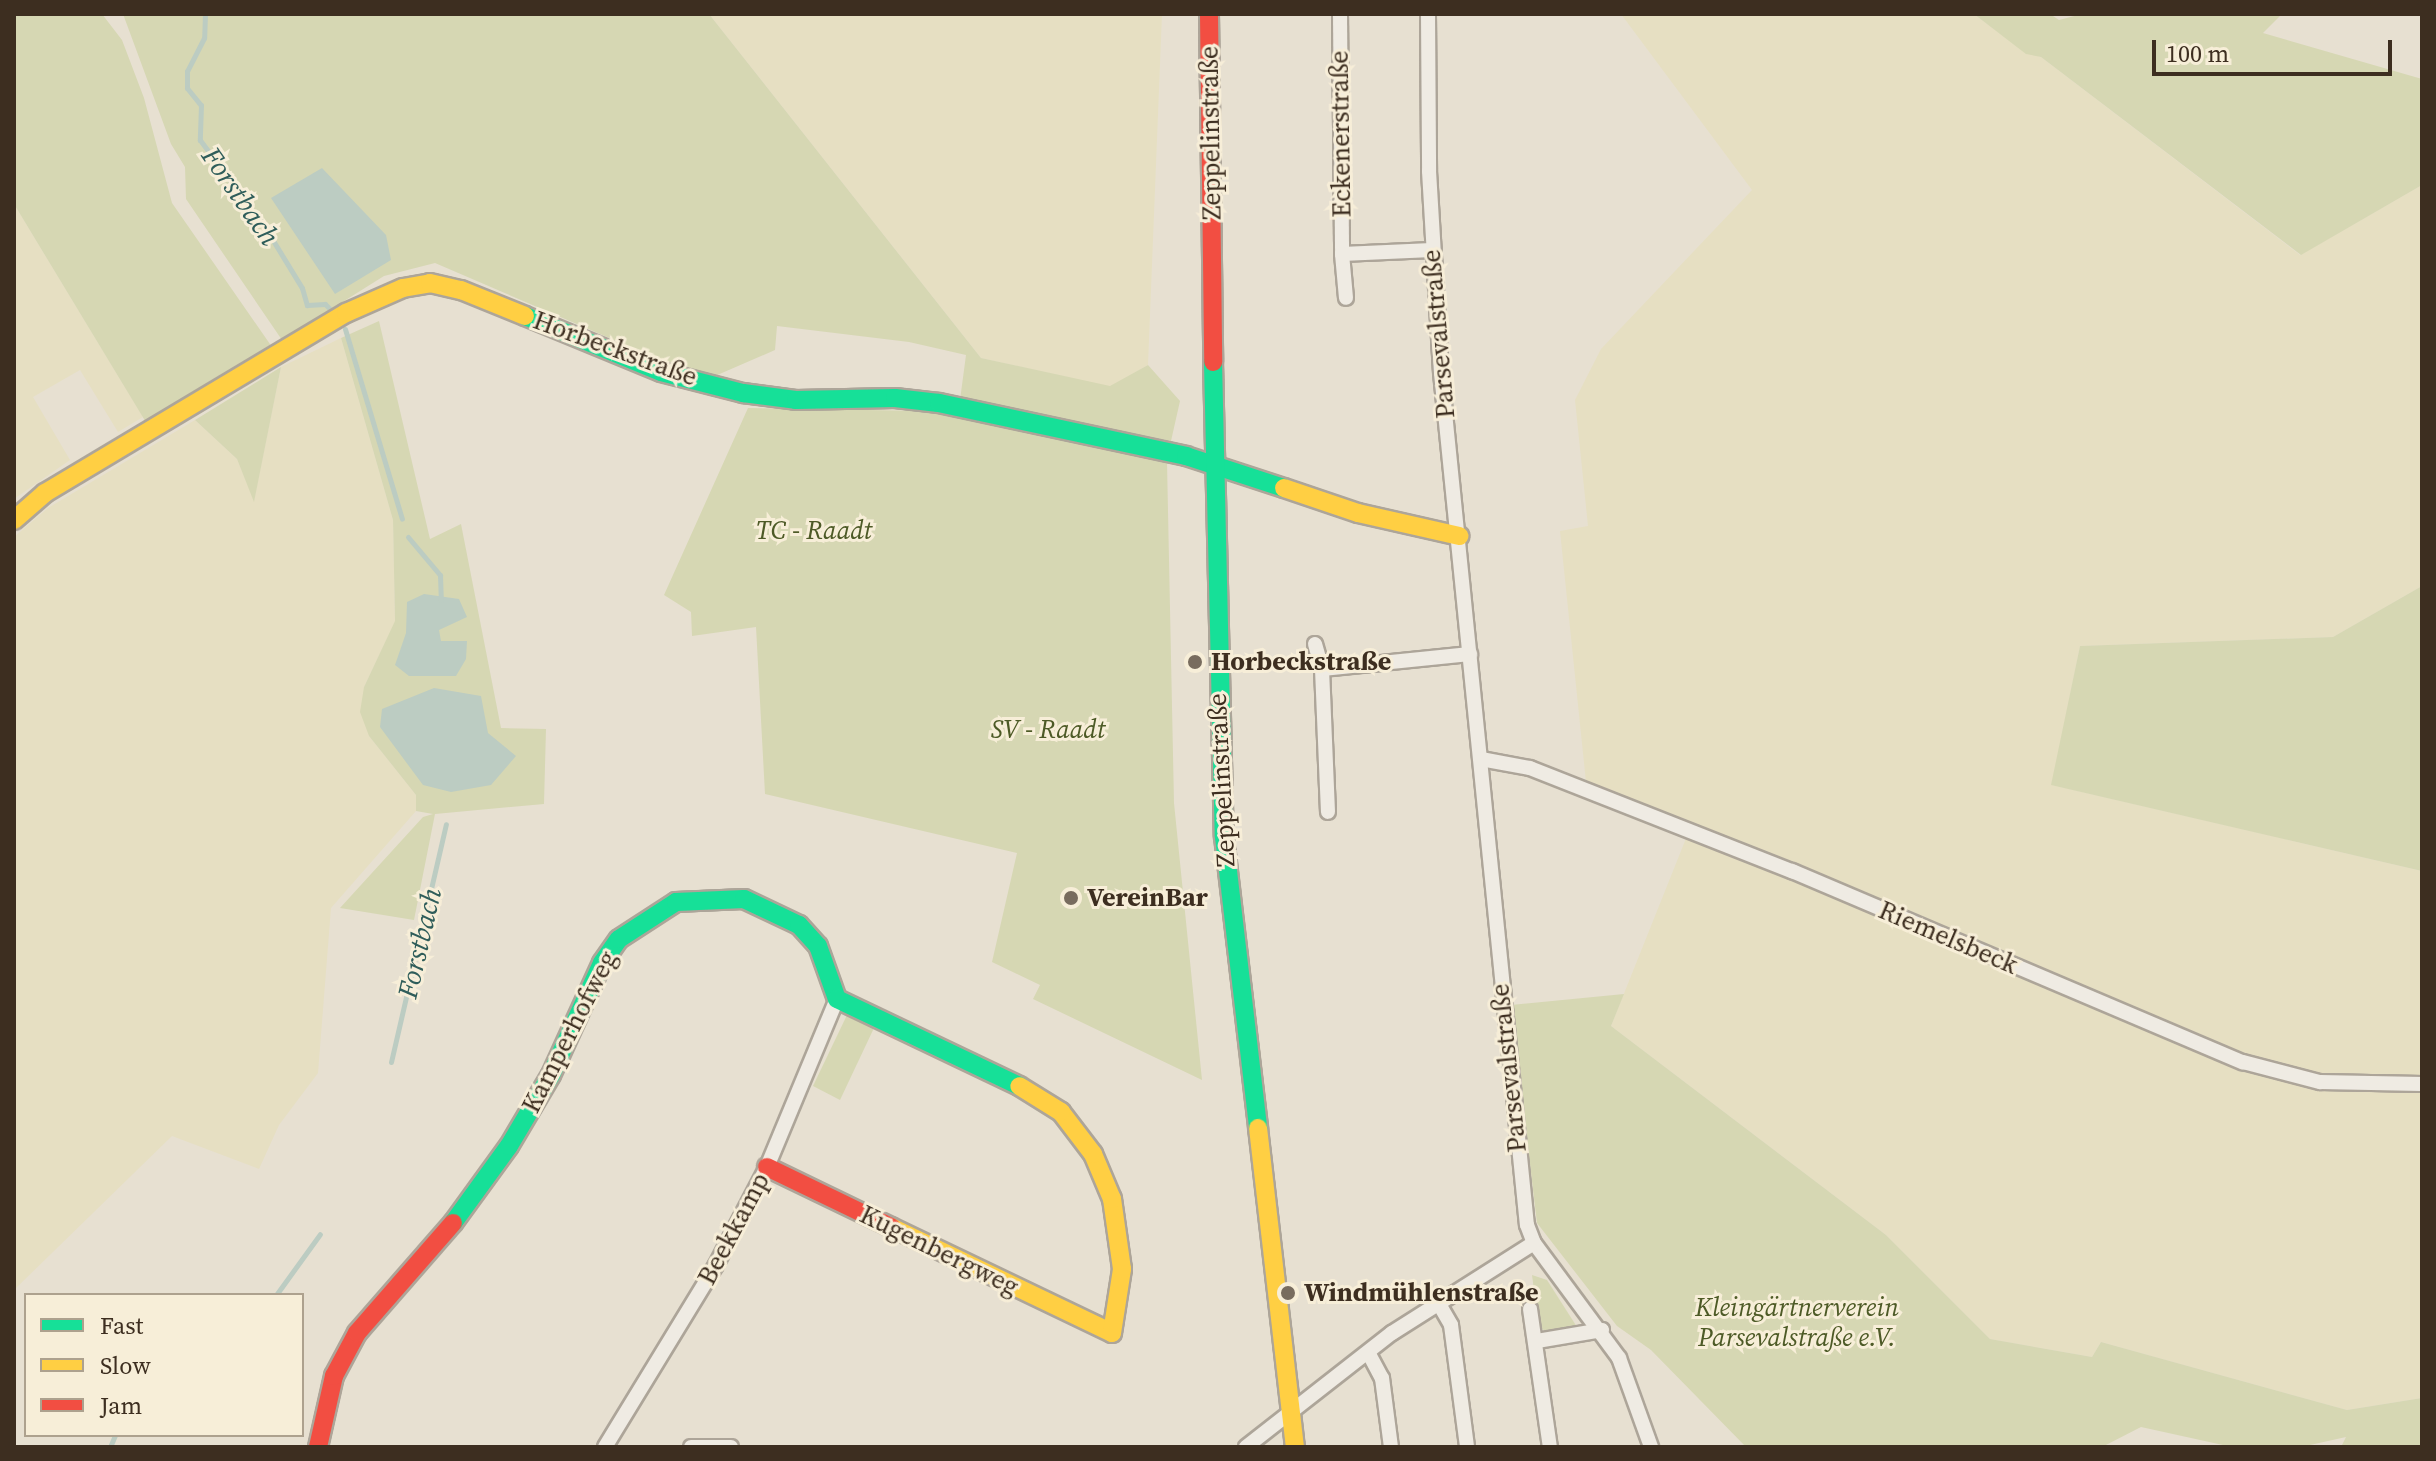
<!DOCTYPE html>
<html>
<head>
<meta charset="utf-8">
<style>
  body { margin:0 }
  #map { position:relative; width:2436px; height:1461px; overflow:hidden; background:#e7e0d1; font-family:"Source Serif 4",serif }
  div>[style] { position:absolute }
  .farmland>* { inset:0; background:#e6dfc2 }
  .green>* { inset:0; background:#d6d7b3 }
  .water>* { inset:0; background:#bcccc2 }
  .stream>* { height:5px; margin:-2.5px; padding:0 2.5px; transform-origin:2.5px; border-radius:2.5px; background:#bcccc2 }
  .roads { filter:drop-shadow(2px 0 #ada599) drop-shadow(-2px 0 #ada599) drop-shadow(0 2px #ada599) drop-shadow(0 -2px #ada599) }
  .street>* { height:14px; margin:-7px; padding:0 7px; transform-origin:7px; border-radius:7px; background:#efebe3 }
  .fast>* { height:18px; margin:-9px; padding:0 9px; transform-origin:9px; border-radius:9px; background:#16e098 }
  .slow>* { height:18px; margin:-9px; padding:0 9px; transform-origin:9px; border-radius:9px; background:#ffcf43 }
  .jam>* { height:18px; margin:-9px; padding:0 9px; transform-origin:9px; border-radius:9px; background:#f24e42 }
  .dots>* { width:22px; height:22px; translate:-50% -50%; box-sizing:border-box; border:4px solid #f7eed8; border-radius:50% }
  span { translate:-50% -50%; white-space:nowrap; text-align:center; line-height:1.15; -webkit-text-stroke:6px #f7eed8; paint-order:stroke }
  .street-label { font-size:26px; color:#3d2e20 }
  .park-label { font-size:26px; color:#4d5a26; font-style:italic }
  .poi-label { font-size:26px; color:#3d2e20; font-weight:700 }
  .left { translate:0 -50%; text-align:left }
  .water-label { font-size:28px; color:#2f5d5a; font-style:italic }
  .frame { position:absolute; inset:0; border:16px solid #3d2e20; pointer-events:none }
  .legend { position:absolute; left:24px; top:1293px; width:280px; height:144px; box-sizing:border-box; background:#f7eed8; border:2px solid #ada18e; margin:0; padding:10px 14px; list-style:none; font-size:24px; color:#3d2e20 }
  .legend li { display:flex; align-items:center; gap:16px; height:40px }
  .legend b { width:40px; border:2px solid #ada18e }
  .scale { position:absolute; left:2152px; top:40px; width:240px; height:36px; box-sizing:border-box; border:4px solid #3d2e20; border-top:0; padding-left:10px; font-size:24px; line-height:28px; white-space:nowrap; color:#3d2e20; -webkit-text-stroke:6px #f7eed8; paint-order:stroke }
</style>
</head>
<body>
<div id="map">
  <div class="farmland">
    <i style="clip-path:polygon(709px 14px,1162px 14px,1148px 365px,1110px 387px,981px 358px)"></i>
    <i style="clip-path:polygon(1621px 14px,1974px 14px,2026px 53px,2041px 57px,2300px 255px,2422px 185px,2422px 586px,2333px 637px,2080px 646px,2052px 785px,2422px 871px,2422px 1398px,2347px 1410px,2101px 1342px,2092px 1357px,1990px 1339px,1886px 1235px,1611px 1026px,1691px 826px,1586px 782px,1560px 531px,1588px 526px,1575px 400px,1601px 349px,1752px 190px)"></i>
    <i style="clip-path:polygon(14px 204px,143px 417px,118px 432px,80px 370px,33px 397px,70px 460px,14px 499px)"></i>
    <i style="clip-path:polygon(341px 338px,393px 520px,395px 622px,364px 687px,369px 736px,416px 795px,416px 811px,331px 908px,318px 1073px,279px 1125px,259px 1169px,172px 1136px,14px 1290px,14px 537px,48px 508px,195px 420px,237px 459px,254px 500px,281px 367px)"></i>
  </div>
  <div class="green">
    <i style="clip-path:polygon(14px 14px,102px 14px,122px 40px,144px 98px,172px 203px,272px 347px,147px 424px,14px 204px)"></i>
    <i style="clip-path:polygon(123px 14px,709px 14px,981px 358px,1110px 386px,1148px 365px,1180px 401px,1171px 441px,960px 400px,966px 355px,909px 342px,777px 326px,775px 350px,715px 376px,656px 358px,435px 263px,384px 276px,282px 340px,186px 199px,185px 167px,171px 144px)"></i>
    <i style="clip-path:polygon(1974px 14px,2050px 14px,2059px 20px,2082px 14px,2282px 14px,2263px 33px,2422px 79px,2422px 185px,2301px 255px,2041px 57px,2026px 54px)"></i>
    <i style="clip-path:polygon(379px 321px,430px 539px,461px 524px,501px 728px,546px 729px,544px 804px,435px 814px,414px 920px,340px 908px,423px 817px,433px 814px,416px 811px,416px 795px,369px 736px,360px 712px,364px 687px,395px 621px,393px 520px,341px 338px)"></i>
    <i style="clip-path:polygon(281px 367px,254px 502px,237px 459px,195px 420px)"></i>
    <i style="clip-path:polygon(748px 408px,926px 411px,1167px 462px,1174px 803px,1202px 1080px,1033px 999px,1040px 985px,992px 962px,1017px 853px,765px 794px,756px 627px,692px 636px,691px 612px,664px 595px)"></i>
    <i style="clip-path:polygon(2422px 586px,2422px 871px,2051px 785px,2080px 646px,2333px 637px)"></i>
    <i style="clip-path:polygon(1624px 994px,1611px 1026px,1886px 1235px,1990px 1339px,2092px 1357px,2101px 1342px,2347px 1410px,2422px 1398px,2422px 1447px,2341px 1447px,2346px 1437px,2301px 1447px,2232px 1447px,2141px 1427px,2102px 1447px,1746px 1447px,1651px 1350px,1617px 1326px,1537px 1223px,1511px 1005px)"></i>
    <i style="clip-path:polygon(847px 1015px,874px 1028px,840px 1100px,813px 1086px)"></i>
    <i style="clip-path:polygon(1532px 1275px,1547px 1280px,1577px 1327px,1549px 1332px,1539px 1328px)"></i>
  </div>
  <div class="water">
    <i style="clip-path:polygon(322px 168px,386px 235px,391px 260px,335px 294px,271px 198px)"></i>
    <i style="clip-path:polygon(424px 594px,459px 599px,467px 617px,439px 630px,441px 641px,467px 641px,466px 659px,456px 676px,409px 676px,395px 665px,406px 633px,407px 602px)"></i>
    <i style="clip-path:polygon(434px 688px,481px 696px,488px 733px,516px 756px,491px 785px,451px 792px,423px 785px,380px 727px,382px 709px)"></i>
  </div>
  <div class="stream">
    <i style="left:205px;top:14px;width:24px;rotate:92deg"></i>
    <i style="left:204px;top:38px;width:37px;rotate:117deg"></i>
    <i style="left:187px;top:71px;width:17px;rotate:90deg"></i>
    <i style="left:187px;top:88px;width:22px;rotate:51deg"></i>
    <i style="left:201px;top:105px;width:35px;rotate:92deg"></i>
    <i style="left:200px;top:140px;width:111px;rotate:53.4deg"></i>
    <i style="left:266px;top:229px;width:69px;rotate:58.6deg"></i>
    <i style="left:302px;top:288px;width:18px;rotate:74deg"></i>
    <i style="left:307px;top:305px;width:18px;rotate:-3deg"></i>
    <i style="left:325px;top:304px;width:10px;rotate:45deg"></i>
    <i style="left:345px;top:329px;width:198px;rotate:73.3deg"></i>
    <i style="left:408px;top:537px;width:50px;rotate:49.9deg"></i>
    <i style="left:440px;top:575px;width:25px;rotate:88deg"></i>
    <i style="left:391px;top:1062px;width:244px;rotate:-77deg"></i>
    <i style="left:276px;top:1295px;width:75px;rotate:-54.2deg"></i>
    <i style="left:110px;top:1447px;width:13px;rotate:-67deg"></i>
  </div>
  <div class="roads">
    <div class="street">
      <i style="left:1340px;top:14px;width:240px;rotate:89.5deg"></i>
      <i style="left:1342px;top:254px;width:90px;rotate:-2.5deg"></i>
      <i style="left:1428px;top:14px;width:157px;rotate:89.6deg"></i>
      <i style="left:1429px;top:171px;width:202px;rotate:86.6deg"></i>
      <i style="left:1441px;top:373px;width:856px;rotate:84.24deg"></i>
      <i style="left:1527px;top:1225px;width:19px;rotate:69deg"></i>
      <i style="left:1534px;top:1243px;width:143px;rotate:53.5deg"></i>
      <i style="left:1619px;top:1358px;width:95px;rotate:70.2deg"></i>
      <i style="left:1342px;top:254px;width:44px;rotate:84.8deg"></i>
      <i style="left:1315px;top:644px;width:26px;rotate:74deg"></i>
      <i style="left:1322px;top:669px;width:143px;rotate:87.6deg"></i>
      <i style="left:1322px;top:669px;width:149px;rotate:-5.8deg"></i>
      <i style="left:1481px;top:759px;width:50px;rotate:10.4deg"></i>
      <i style="left:1530px;top:768px;width:282px;rotate:21.5deg"></i>
      <i style="left:1792px;top:871px;width:490px;rotate:23deg"></i>
      <i style="left:2243px;top:1062px;width:80px;rotate:14.6deg"></i>
      <i style="left:2320px;top:1082px;width:102px;rotate:1.1deg"></i>
      <i style="left:1439px;top:1304px;width:24px;rotate:60deg"></i>
      <i style="left:1451px;top:1325px;width:123px;rotate:82.5deg"></i>
      <i style="left:1530px;top:1309px;width:139px;rotate:81.8deg"></i>
      <i style="left:1537px;top:1341px;width:66px;rotate:-9.6deg"></i>
      <i style="left:1369px;top:1354px;width:27px;rotate:62deg"></i>
      <i style="left:1382px;top:1378px;width:70px;rotate:82.6deg"></i>
      <i style="left:605px;top:1447px;width:213px;rotate:-58.6deg"></i>
      <i style="left:716px;top:1265px;width:110px;rotate:-62.5deg"></i>
      <i style="left:767px;top:1167px;width:182px;rotate:-67.4deg"></i>
      <i style="left:691px;top:1447px;width:40px"></i>
      <i style="left:1246px;top:1447px;width:185px;rotate:-38deg"></i>
      <i style="left:1392px;top:1333px;width:168px;rotate:-32.4deg"></i>
    </div>
    <div class="fast">
      <i style="left:525px;top:316px;width:147px;rotate:22.4deg"></i>
      <i style="left:661px;top:372px;width:85px;rotate:14.4deg"></i>
      <i style="left:743px;top:393px;width:53px;rotate:7.5deg"></i>
      <i style="left:796px;top:400px;width:99px;rotate:-1.2deg"></i>
      <i style="left:895px;top:398px;width:44px;rotate:6.5deg"></i>
      <i style="left:939px;top:403px;width:253px;rotate:12.1deg"></i>
      <i style="left:1186px;top:456px;width:103px;rotate:18.1deg"></i>
      <i style="left:1213px;top:362px;width:475px;rotate:88.7deg"></i>
      <i style="left:1224px;top:837px;width:293px;rotate:83.3deg"></i>
      <i style="left:453px;top:1223px;width:95px;rotate:-54deg"></i>
      <i style="left:509px;top:1146px;width:82px;rotate:-59.4deg"></i>
      <i style="left:551px;top:1075px;width:123px;rotate:-65.5deg"></i>
      <i style="left:602px;top:963px;width:29px;rotate:-55deg"></i>
      <i style="left:619px;top:939px;width:68px;rotate:-33deg"></i>
      <i style="left:676px;top:902px;width:68px;rotate:-2.5deg"></i>
      <i style="left:744px;top:899px;width:61px;rotate:25.3deg"></i>
      <i style="left:799px;top:925px;width:28px;rotate:48deg"></i>
      <i style="left:818px;top:946px;width:56px;rotate:70.3deg"></i>
      <i style="left:837px;top:999px;width:202px;rotate:25.5deg"></i>
    </div>
    <div class="slow">
      <i style="left:1284px;top:488px;width:78px;rotate:18.7deg"></i>
      <i style="left:1358px;top:513px;width:104px;rotate:12.8deg"></i>
      <i style="left:14px;top:520px;width:41px;rotate:-41.1deg"></i>
      <i style="left:45px;top:493px;width:351px;rotate:-30.9deg"></i>
      <i style="left:346px;top:313px;width:62px;rotate:-23.7deg"></i>
      <i style="left:403px;top:288px;width:27px;rotate:-10deg"></i>
      <i style="left:430px;top:283px;width:32px;rotate:13deg"></i>
      <i style="left:461px;top:290px;width:69px;rotate:22.1deg"></i>
      <i style="left:1258px;top:1128px;width:321px;rotate:83.4deg"></i>
      <i style="left:891px;top:1227px;width:245px;rotate:25.6deg"></i>
      <i style="left:1112px;top:1333px;width:65px;rotate:-81.1deg"></i>
      <i style="left:1122px;top:1269px;width:71px;rotate:-98.1deg"></i>
      <i style="left:1112px;top:1199px;width:49px;rotate:-112.9deg"></i>
      <i style="left:1093px;top:1154px;width:53px;rotate:-127.3deg"></i>
      <i style="left:1061px;top:1112px;width:49px;rotate:-148.2deg"></i>
    </div>
    <div class="jam">
      <i style="left:1209px;top:14px;width:348px;rotate:89.3deg"></i>
      <i style="left:767px;top:1167px;width:138px;rotate:25.8deg"></i>
      <i style="left:318px;top:1447px;width:73px;rotate:-77.3deg"></i>
      <i style="left:334px;top:1376px;width:49px;rotate:-61.9deg"></i>
      <i style="left:357px;top:1333px;width:146px;rotate:-48.9deg"></i>
    </div>
  </div>
  <div class="dots">
    <i style="left:1195px;top:662px;background:#786c5e"></i>
    <i style="left:1071px;top:898px;background:#786c5e"></i>
    <i style="left:1288px;top:1293px;background:#786c5e"></i>
  </div>
  <div class="street-label">
    <span style="left:1211px;top:133px;rotate:-91deg">Zeppelinstraße</span>
    <span style="left:1341px;top:134px;rotate:-91deg">Eckenerstraße</span>
    <span style="left:1439px;top:334px;rotate:-95deg">Parsevalstraße</span>
    <span style="left:615px;top:349px;rotate:20deg">Horbeckstraße</span>
    <span style="left:1222px;top:780px;rotate:-93deg">Zeppelinstraße</span>
    <span style="left:1948px;top:938px;rotate:23deg">Riemelsbeck</span>
    <span style="left:570px;top:1032px;rotate:-63deg">Kamperhofweg</span>
    <span style="left:1509px;top:1068px;rotate:-96deg">Parsevalstraße</span>
    <span style="left:734px;top:1229px;rotate:-62deg">Beekkamp</span>
    <span style="left:939px;top:1251px;rotate:26deg">Kugenbergweg</span>
  </div>
  <div class="park-label">
    <span style="left:814px;top:531px">TC - Raadt</span>
    <span style="left:1048px;top:730px">SV - Raadt</span>
    <span style="left:1797px;top:1323px">Kleingärtnerverein<br>Parsevalstraße e.V.</span>
  </div>
  <div class="poi-label">
    <span class="left" style="left:1211px;top:662px">Horbeckstraße</span>
    <span class="left" style="left:1087px;top:898px">VereinBar</span>
    <span class="left" style="left:1304px;top:1293px">Windmühlenstraße</span>
  </div>
  <div class="water-label">
    <span style="left:241px;top:196px;rotate:55deg">Forstbach</span>
    <span style="left:419px;top:943px;rotate:-77deg">Forstbach</span>
  </div>
  <div class="frame"></div>
  <ul class="legend">
  <li><b style="height:10px;background:#16e098"></b>Fast</li>
  <li><b style="height:10px;background:#ffcf43"></b>Slow</li>
  <li><b style="height:10px;background:#f24e42"></b>Jam</li>
  </ul>
  <div class="scale">100 m</div>
</div>
</body>
</html>
